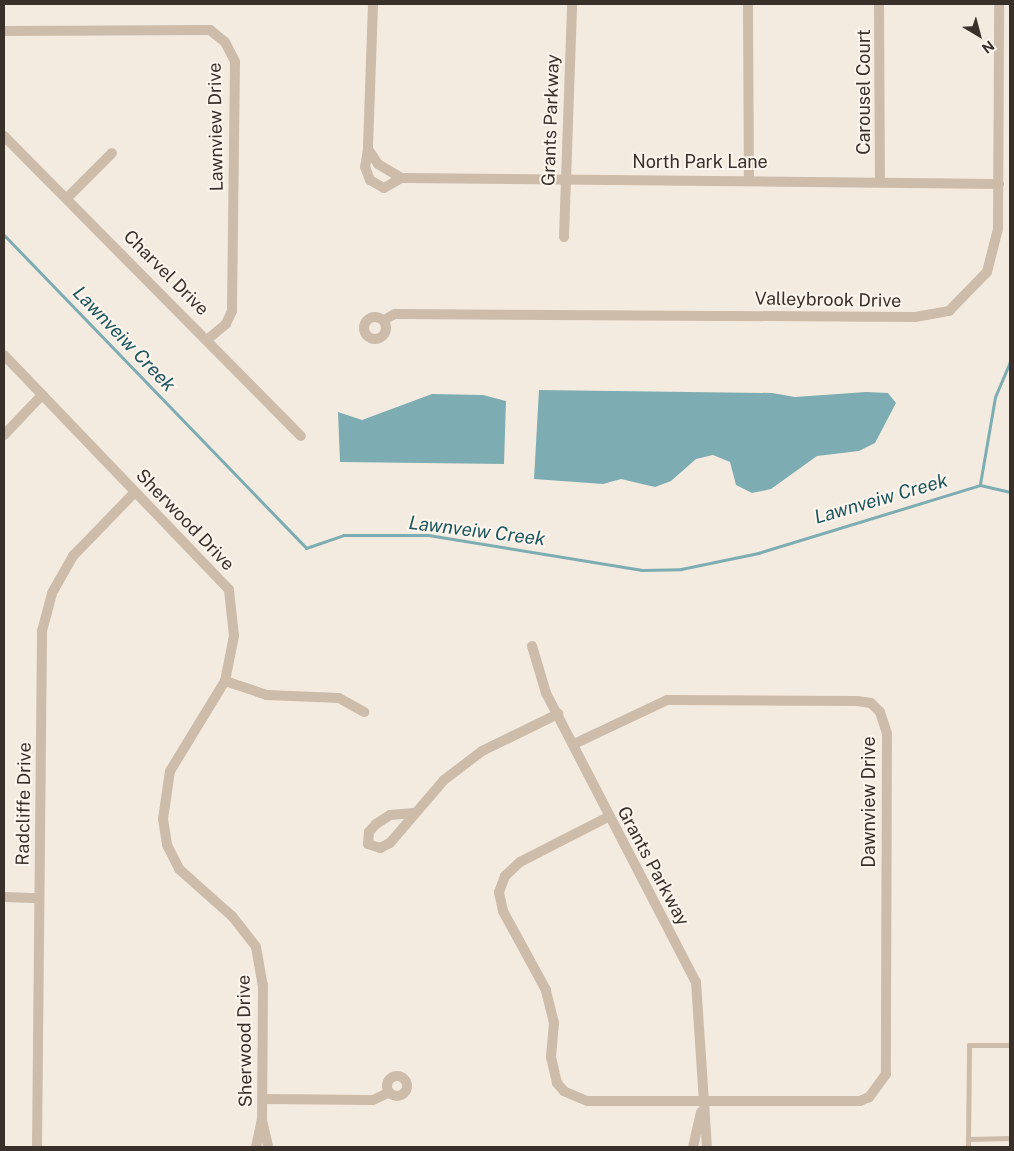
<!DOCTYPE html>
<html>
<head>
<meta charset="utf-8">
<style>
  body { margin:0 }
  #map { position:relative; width:1014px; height:1151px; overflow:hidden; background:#f4ebe0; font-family:"Public Sans",sans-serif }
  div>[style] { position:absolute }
  .water>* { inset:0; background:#7dadb2 }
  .stream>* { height:3px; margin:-1.5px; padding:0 1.5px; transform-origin:1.5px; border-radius:1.5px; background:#7dadb2 }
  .lane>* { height:5px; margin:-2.5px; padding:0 2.5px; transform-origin:2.5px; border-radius:2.5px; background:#cdbcaa }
  .street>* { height:10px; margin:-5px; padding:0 5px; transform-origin:5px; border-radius:5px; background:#cdbcaa }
  .street>.ring { margin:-5px; padding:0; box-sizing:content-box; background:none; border:10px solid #cdbcaa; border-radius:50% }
  span { translate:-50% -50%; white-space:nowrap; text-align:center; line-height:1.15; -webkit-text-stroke:4px #fbf5ed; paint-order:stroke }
  .street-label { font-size:18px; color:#3a302a }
  .water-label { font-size:19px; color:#1e565e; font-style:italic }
  .frame { position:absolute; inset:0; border:5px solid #3a302a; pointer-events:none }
  .north { position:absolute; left:954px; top:10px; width:50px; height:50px; -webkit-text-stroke:4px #fbf5ed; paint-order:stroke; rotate:143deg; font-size:14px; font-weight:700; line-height:20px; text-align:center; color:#3a302a }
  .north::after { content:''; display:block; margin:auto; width:18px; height:22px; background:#3a302a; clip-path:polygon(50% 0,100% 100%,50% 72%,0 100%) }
</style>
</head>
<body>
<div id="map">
  <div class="water">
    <i style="clip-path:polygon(539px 390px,772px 393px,795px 397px,866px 392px,888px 393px,896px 403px,875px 443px,859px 451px,817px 456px,771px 489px,752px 493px,736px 485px,730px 462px,713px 455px,696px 459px,671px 481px,655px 487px,621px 479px,603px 484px,534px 479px)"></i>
    <i style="clip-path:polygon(432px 394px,483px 395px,506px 401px,504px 464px,340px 462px,338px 412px,362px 420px)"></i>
  </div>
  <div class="stream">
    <i style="left:4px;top:235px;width:435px;rotate:46deg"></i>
    <i style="left:306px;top:548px;width:39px;rotate:-19deg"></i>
    <i style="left:343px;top:535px;width:85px"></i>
    <i style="left:428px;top:535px;width:217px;rotate:9.3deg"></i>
    <i style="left:642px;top:570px;width:39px;rotate:-1deg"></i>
    <i style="left:681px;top:569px;width:79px;rotate:-11.7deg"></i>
    <i style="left:758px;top:553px;width:232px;rotate:-17deg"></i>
    <i style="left:980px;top:484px;width:88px;rotate:-80.2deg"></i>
    <i style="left:995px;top:397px;width:38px;rotate:-67deg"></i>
    <i style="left:980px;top:485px;width:31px;rotate:13deg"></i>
  </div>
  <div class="lane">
    <i style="left:968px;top:1139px;width:42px;rotate:-1.4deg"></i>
    <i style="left:968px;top:1147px;width:102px;rotate:-89.4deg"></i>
    <i style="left:969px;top:1045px;width:41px"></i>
  </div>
  <div class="street">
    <i style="left:373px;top:4px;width:145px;rotate:92deg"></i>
    <i style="left:368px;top:149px;width:18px;rotate:56deg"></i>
    <i style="left:378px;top:164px;width:27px;rotate:31deg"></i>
    <i style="left:401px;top:178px;width:598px;rotate:0.57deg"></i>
    <i style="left:748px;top:4px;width:174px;rotate:89.7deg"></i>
    <i style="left:879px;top:4px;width:177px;rotate:89.7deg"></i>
    <i style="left:4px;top:31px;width:206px;rotate:-0.3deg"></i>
    <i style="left:210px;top:30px;width:19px;rotate:39deg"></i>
    <i style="left:225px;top:42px;width:22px;rotate:63deg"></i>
    <i style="left:235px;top:62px;width:249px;rotate:90.7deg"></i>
    <i style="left:232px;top:311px;width:14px;rotate:115deg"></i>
    <i style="left:226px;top:324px;width:23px;rotate:140deg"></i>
    <i style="left:4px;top:136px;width:422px;rotate:45.3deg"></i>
    <i style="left:368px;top:149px;width:18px;rotate:99deg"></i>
    <i style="left:365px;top:167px;width:14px;rotate:69deg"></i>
    <i style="left:370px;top:180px;width:16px;rotate:30deg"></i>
    <i style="left:384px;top:188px;width:20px;rotate:-30deg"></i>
    <i style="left:68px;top:197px;width:62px;rotate:-45deg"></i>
    <i style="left:564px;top:237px;width:233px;rotate:-88deg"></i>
    <i class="ring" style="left:364px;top:317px;width:12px;height:12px"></i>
    <i style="left:384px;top:320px;width:13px;rotate:-29deg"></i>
    <i style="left:395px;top:314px;width:520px;rotate:0.33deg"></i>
    <i style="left:915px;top:317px;width:35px;rotate:-10deg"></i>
    <i style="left:949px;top:311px;width:54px;rotate:-45.7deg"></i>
    <i style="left:987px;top:272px;width:44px;rotate:-75.7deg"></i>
    <i style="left:998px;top:229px;width:225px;rotate:-89.7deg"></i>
    <i style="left:4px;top:355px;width:325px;rotate:46.2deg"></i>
    <i style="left:229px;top:590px;width:46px;rotate:83.8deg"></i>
    <i style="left:234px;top:636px;width:46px;rotate:101.3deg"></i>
    <i style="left:225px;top:681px;width:105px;rotate:121.4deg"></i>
    <i style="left:170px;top:771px;width:49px;rotate:98.3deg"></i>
    <i style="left:163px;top:819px;width:26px;rotate:81deg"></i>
    <i style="left:167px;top:845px;width:27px;rotate:63deg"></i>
    <i style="left:179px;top:869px;width:71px;rotate:41.6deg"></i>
    <i style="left:232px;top:916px;width:39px;rotate:52deg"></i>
    <i style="left:256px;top:947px;width:39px;rotate:80deg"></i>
    <i style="left:263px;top:985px;width:134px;rotate:90.4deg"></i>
    <i style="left:262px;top:1119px;width:29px;rotate:102deg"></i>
    <i style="left:4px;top:435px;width:55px;rotate:-46.5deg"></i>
    <i style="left:532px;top:646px;width:49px;rotate:73.4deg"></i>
    <i style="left:546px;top:693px;width:326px;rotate:62.6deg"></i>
    <i style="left:696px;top:982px;width:165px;rotate:86.2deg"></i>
    <i style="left:225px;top:681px;width:44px;rotate:18.4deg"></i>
    <i style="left:267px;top:695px;width:72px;rotate:2.4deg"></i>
    <i style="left:339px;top:698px;width:29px;rotate:29deg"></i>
    <i style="left:574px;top:744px;width:103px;rotate:-25.3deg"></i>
    <i style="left:667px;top:700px;width:190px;rotate:0.3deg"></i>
    <i style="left:857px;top:701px;width:14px;rotate:8deg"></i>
    <i style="left:871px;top:703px;width:13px;rotate:45deg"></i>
    <i style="left:880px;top:712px;width:23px;rotate:72deg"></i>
    <i style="left:887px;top:734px;width:340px;rotate:90.2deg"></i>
    <i style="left:886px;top:1074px;width:29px;rotate:126deg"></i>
    <i style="left:869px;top:1097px;width:10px;rotate:156deg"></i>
    <i style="left:860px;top:1101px;width:273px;rotate:180deg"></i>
    <i style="left:587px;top:1101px;width:25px;rotate:-157deg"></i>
    <i style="left:564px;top:1091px;width:11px;rotate:-131deg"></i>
    <i style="left:557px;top:1083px;width:27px;rotate:-103deg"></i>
    <i style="left:551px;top:1057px;width:34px;rotate:-85deg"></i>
    <i style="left:554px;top:1023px;width:34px;rotate:-104deg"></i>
    <i style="left:546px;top:990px;width:90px;rotate:-118.6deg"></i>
    <i style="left:503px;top:911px;width:19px;rotate:-102deg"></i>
    <i style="left:499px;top:892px;width:17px;rotate:-69deg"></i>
    <i style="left:505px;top:876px;width:21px;rotate:-43deg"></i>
    <i style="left:520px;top:862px;width:99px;rotate:-27.1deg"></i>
    <i style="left:414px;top:813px;width:24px;rotate:175deg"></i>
    <i style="left:390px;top:815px;width:17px;rotate:147deg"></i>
    <i style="left:376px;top:824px;width:11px;rotate:131deg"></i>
    <i style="left:369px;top:832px;width:12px;rotate:95deg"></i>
    <i style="left:368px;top:844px;width:13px;rotate:18deg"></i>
    <i style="left:380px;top:848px;width:11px;rotate:-27deg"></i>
    <i style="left:390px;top:843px;width:83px;rotate:-49.4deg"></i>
    <i style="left:444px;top:780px;width:48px;rotate:-37.3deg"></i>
    <i style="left:482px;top:751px;width:85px;rotate:-26deg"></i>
    <i style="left:4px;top:897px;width:35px;rotate:2deg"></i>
    <i class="ring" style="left:387px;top:1076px;width:10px;height:10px"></i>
    <i style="left:263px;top:1099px;width:110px;rotate:0.5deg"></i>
    <i style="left:373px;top:1100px;width:17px;rotate:-25deg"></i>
    <i style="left:262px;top:1120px;width:28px;rotate:77deg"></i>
    <i style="left:37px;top:1147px;width:516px;rotate:-89.44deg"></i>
    <i style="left:42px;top:631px;width:39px;rotate:-75deg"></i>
    <i style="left:52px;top:593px;width:43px;rotate:-60.4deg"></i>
    <i style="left:73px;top:556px;width:89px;rotate:-45.9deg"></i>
    <i style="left:693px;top:1147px;width:36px;rotate:-77deg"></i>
  </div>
  <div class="street-label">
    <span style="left:864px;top:92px;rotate:-90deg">Carousel Court</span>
    <span style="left:551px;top:120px;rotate:-88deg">Grants Parkway</span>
    <span style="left:216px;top:127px;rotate:-91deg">Lawnview Drive</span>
    <span style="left:700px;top:162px">North Park Lane</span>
    <span style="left:166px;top:273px;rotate:45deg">Charvel Drive</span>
    <span style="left:828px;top:300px;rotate:1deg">Valleybrook Drive</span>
    <span style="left:185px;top:520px;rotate:46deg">Sherwood Drive</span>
    <span style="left:869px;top:802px;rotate:-90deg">Dawnview Drive</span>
    <span style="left:24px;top:804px;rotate:-89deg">Radcliffe Drive</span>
    <span style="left:653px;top:866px;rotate:62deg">Grants Parkway</span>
    <span style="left:245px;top:1041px;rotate:-91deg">Sherwood Drive</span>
  </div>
  <div class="water-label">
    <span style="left:124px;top:339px;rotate:46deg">Lawnveiw Creek</span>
    <span style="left:881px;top:499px;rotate:-16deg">Lawnveiw Creek</span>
    <span style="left:477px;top:531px;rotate:7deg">Lawnveiw Creek</span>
  </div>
  <div class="frame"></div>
  <div class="north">N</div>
</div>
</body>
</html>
